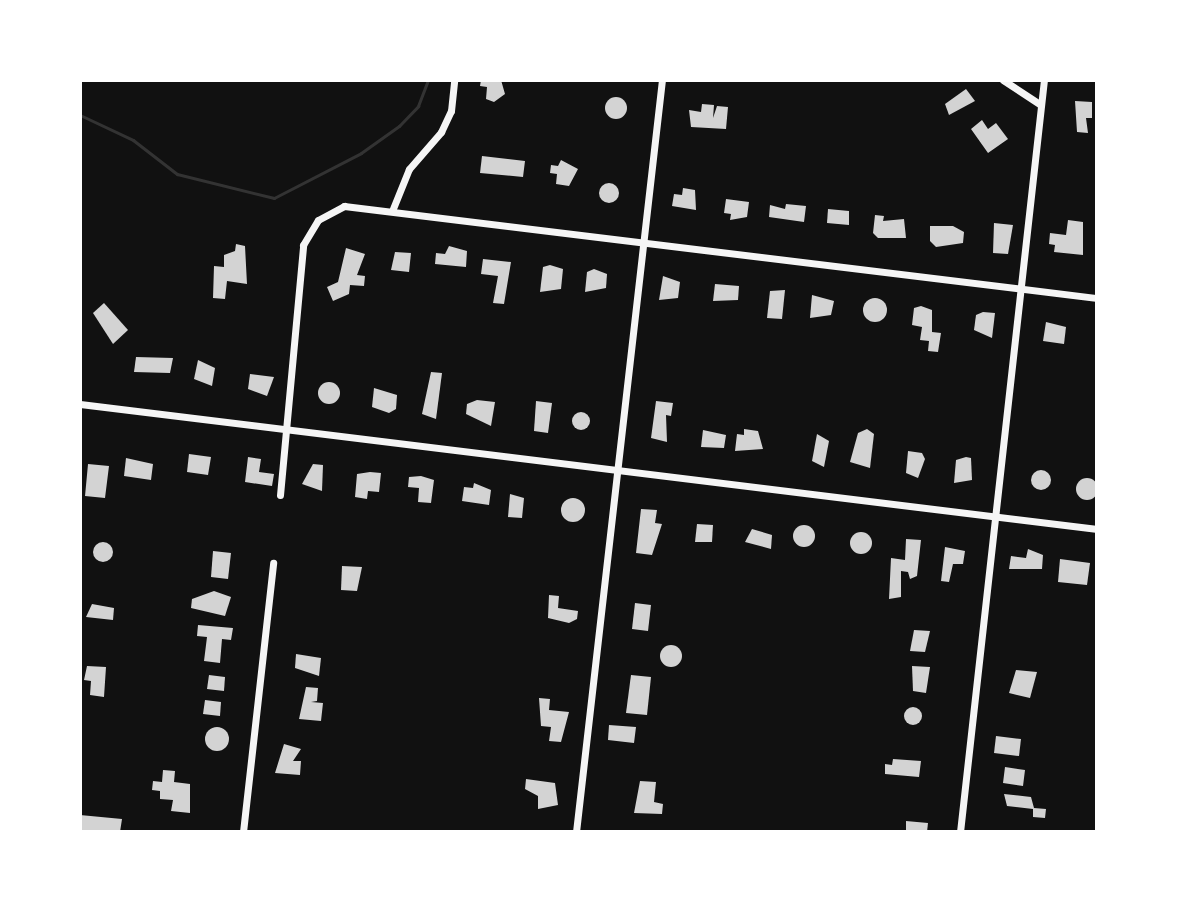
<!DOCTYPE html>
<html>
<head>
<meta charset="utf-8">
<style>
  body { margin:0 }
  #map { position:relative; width:1177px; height:912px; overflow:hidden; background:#111; font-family:Manrope,sans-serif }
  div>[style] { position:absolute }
  .stream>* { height:3px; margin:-1.5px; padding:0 1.5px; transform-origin:1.5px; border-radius:1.5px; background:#333 }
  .building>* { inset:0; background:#d3d3d3 }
  .round { border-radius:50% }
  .minor>* { height:7px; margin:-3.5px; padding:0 3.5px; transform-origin:3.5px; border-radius:3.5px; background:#f5f5f5 }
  span { translate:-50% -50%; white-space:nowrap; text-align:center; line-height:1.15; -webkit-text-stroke:6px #fff; paint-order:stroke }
  .frame { position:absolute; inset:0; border:82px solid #fff; pointer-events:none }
</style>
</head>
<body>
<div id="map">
  <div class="stream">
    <i style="left:80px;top:115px;width:59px;rotate:25.3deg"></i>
    <i style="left:133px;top:140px;width:56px;rotate:37.7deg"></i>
    <i style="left:177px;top:174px;width:100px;rotate:13.9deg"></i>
    <i style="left:274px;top:198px;width:98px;rotate:-27.3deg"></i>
    <i style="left:361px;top:153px;width:47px;rotate:-35.4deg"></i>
    <i style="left:399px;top:126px;width:28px;rotate:-46deg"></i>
    <i style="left:418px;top:106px;width:28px;rotate:-69deg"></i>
  </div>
  <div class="building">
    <i style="clip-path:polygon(481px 80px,501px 80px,505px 94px,494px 102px,486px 99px,487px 87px,480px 86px)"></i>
    <i style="clip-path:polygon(966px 89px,975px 101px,949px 115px,945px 104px)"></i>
    <i class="round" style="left:605px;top:97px;width:22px;height:22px"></i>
    <i style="clip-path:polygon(1075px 101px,1092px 102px,1092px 118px,1086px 118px,1088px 133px,1077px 132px)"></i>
    <i style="clip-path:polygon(702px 104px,714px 105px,713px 118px,717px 106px,728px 107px,726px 129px,691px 127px,689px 110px,701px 112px)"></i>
    <i style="clip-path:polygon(982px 120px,988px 129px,996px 123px,1008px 139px,988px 153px,971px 129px)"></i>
    <i style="clip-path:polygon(482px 156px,525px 161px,523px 177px,480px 173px)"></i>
    <i style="clip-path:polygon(561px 160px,578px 169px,569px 186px,556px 184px,557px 174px,550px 173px,551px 165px,558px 166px)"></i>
    <i class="round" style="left:599px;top:183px;width:20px;height:20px"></i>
    <i style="clip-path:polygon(683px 188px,695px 190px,696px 210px,672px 206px,674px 194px,682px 195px)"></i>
    <i style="clip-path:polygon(726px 199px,749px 202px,747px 217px,730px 220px,731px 214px,724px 213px)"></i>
    <i style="clip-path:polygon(786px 204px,806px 206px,804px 222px,769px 217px,770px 205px,785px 209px)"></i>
    <i style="clip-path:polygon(828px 209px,849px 211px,849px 225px,827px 223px)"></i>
    <i style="clip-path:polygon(875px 215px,884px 216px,883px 221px,904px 219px,906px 238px,878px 238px,873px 233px)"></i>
    <i style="clip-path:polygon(1068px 220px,1083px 222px,1083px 255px,1054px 252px,1055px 245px,1049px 244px,1050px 233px,1066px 235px)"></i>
    <i style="clip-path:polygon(994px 223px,1013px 225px,1008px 254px,993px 253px)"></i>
    <i style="clip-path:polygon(930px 226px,953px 226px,964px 232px,963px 243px,936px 247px,930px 241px)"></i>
    <i style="clip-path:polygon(236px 244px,245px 246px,247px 284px,227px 281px,225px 299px,213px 298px,214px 266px,224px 267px,224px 255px,235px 251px)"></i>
    <i style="clip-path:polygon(449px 246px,467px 251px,466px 267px,435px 264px,436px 253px,445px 254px)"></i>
    <i style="clip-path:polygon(346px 248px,365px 254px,357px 275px,365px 276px,364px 286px,350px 285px,349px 294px,333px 301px,327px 287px,338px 282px)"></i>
    <i style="clip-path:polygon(395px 252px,411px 253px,409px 272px,391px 270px)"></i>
    <i style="clip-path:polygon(483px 259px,511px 262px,504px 304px,493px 303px,498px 276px,481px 274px)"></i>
    <i style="clip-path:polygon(550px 265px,563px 269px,561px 289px,540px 292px,543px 267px)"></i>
    <i style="clip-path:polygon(594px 269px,607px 274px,606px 288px,585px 292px,587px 272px)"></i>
    <i style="clip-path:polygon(663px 276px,680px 282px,678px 298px,659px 300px)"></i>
    <i style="clip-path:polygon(715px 284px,739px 286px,738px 300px,713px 301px)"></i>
    <i style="clip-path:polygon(785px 290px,782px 319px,767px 318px,770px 291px)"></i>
    <i style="clip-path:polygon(812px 295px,834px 301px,831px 315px,810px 318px)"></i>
    <i class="round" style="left:863px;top:298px;width:24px;height:24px"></i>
    <i style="clip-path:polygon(104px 303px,128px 330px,113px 344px,93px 313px)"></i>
    <i style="clip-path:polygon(921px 306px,932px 310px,932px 332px,941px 333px,938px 352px,928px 351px,929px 341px,920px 340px,922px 327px,912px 325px,914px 308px)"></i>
    <i style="clip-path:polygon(983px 312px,995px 313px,992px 338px,974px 330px,976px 315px)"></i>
    <i style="clip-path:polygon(1046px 322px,1066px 327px,1064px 344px,1043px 341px)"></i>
    <i style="clip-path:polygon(136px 357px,173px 358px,170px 373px,134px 372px)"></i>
    <i style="clip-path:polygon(198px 360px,215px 368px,212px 386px,194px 379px)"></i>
    <i style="clip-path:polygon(431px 372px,442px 373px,436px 419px,422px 414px)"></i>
    <i style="clip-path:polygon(250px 374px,274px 377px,267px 396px,248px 389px)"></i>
    <i class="round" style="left:318px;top:382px;width:22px;height:22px"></i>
    <i style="clip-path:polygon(374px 388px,397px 395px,396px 409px,389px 413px,372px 407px)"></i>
    <i style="clip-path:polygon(477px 400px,495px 402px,491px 426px,466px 414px,467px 404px)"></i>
    <i style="clip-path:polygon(536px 401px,552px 403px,548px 433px,534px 431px)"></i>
    <i style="clip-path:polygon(656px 401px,673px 403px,671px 416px,666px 415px,667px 442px,651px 438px)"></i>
    <i class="round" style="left:572px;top:412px;width:18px;height:18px"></i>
    <i style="clip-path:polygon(744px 429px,758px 431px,763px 449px,735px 451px,737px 434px,744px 435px)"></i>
    <i style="clip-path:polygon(867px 429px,874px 434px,870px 468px,850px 462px,858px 433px)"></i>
    <i style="clip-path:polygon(703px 430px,726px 435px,724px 448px,701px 447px)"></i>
    <i style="clip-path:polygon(817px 434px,829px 441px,824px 467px,812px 461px)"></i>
    <i style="clip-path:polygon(908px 451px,922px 453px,925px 459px,918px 478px,906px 473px)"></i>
    <i style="clip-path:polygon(189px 454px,211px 457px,208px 475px,187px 472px)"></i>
    <i style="clip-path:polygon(248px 457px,261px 459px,259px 472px,274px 474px,272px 486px,245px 482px)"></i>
    <i style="clip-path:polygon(966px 457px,971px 458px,972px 480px,954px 483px,956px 460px)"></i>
    <i style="clip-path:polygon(126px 458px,153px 464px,151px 480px,124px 476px)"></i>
    <i style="clip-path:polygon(88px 464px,109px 466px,105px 498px,85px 496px)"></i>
    <i style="clip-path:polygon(313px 464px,323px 465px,322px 491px,302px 484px)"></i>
    <i class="round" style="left:1031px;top:470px;width:20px;height:20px"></i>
    <i style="clip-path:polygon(370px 472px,381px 473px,379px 492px,368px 491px,367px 499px,355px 497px,357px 474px)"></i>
    <i style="clip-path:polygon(421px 476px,434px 480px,431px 503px,418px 502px,419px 488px,408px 487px,409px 477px)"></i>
    <i class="round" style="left:1076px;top:478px;width:22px;height:22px"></i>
    <i style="clip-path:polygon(474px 483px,491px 490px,489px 505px,462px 501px,464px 487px,473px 488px)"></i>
    <i style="clip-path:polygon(510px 494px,524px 498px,522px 518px,508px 517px)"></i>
    <i class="round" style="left:561px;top:498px;width:24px;height:24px"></i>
    <i style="clip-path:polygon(641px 509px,657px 510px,655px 523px,662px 524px,652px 555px,636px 553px)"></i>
    <i style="clip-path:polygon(697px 524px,713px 525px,712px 542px,695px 542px)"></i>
    <i class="round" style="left:793px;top:525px;width:22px;height:22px"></i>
    <i style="clip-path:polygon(752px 529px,772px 535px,771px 549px,745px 542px)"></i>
    <i class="round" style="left:850px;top:532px;width:22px;height:22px"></i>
    <i style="clip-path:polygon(906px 539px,921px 540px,917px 576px,910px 579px,908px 572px,901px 571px,901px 597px,889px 599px,891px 558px,905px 560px)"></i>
    <i class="round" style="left:93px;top:542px;width:20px;height:20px"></i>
    <i style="clip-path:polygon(945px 547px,965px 551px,963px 564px,953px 564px,949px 582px,941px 581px)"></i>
    <i style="clip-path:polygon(1028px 549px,1043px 555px,1042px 569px,1009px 569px,1011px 556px,1026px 558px)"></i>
    <i style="clip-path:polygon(213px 551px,231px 553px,228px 579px,211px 577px)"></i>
    <i style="clip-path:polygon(1060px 559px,1090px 563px,1087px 585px,1058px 582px)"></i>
    <i style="clip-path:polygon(342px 566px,362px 567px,357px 591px,341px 590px)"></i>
    <i style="clip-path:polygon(214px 591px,231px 597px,225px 616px,191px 608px,192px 599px)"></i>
    <i style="clip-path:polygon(549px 595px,559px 596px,558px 608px,578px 611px,577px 619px,569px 623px,548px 618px)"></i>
    <i style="clip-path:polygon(635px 603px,651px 605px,648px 631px,632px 629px)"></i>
    <i style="clip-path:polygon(92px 604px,114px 608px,113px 620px,86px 617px)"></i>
    <i style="clip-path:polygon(198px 625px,233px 628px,231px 640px,222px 639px,220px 663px,204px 661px,207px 637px,197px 636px)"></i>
    <i style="clip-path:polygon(914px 630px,930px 631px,925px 652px,910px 651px)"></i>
    <i class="round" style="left:660px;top:645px;width:22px;height:22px"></i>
    <i style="clip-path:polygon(296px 654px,321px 658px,319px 676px,295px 668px)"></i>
    <i style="clip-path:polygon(87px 666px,106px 667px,104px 697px,90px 695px,91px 681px,84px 680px)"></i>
    <i style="clip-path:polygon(912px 666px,930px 667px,926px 693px,913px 691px)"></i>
    <i style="clip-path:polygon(1016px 670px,1037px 672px,1030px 698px,1009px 693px)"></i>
    <i style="clip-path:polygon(209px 675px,225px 677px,224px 691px,207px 689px)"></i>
    <i style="clip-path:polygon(631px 675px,651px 677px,647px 715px,626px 713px)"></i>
    <i style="clip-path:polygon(306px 687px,318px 688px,317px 701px,311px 702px,323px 703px,321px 721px,299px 719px)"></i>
    <i style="clip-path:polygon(539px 698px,550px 699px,549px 710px,569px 712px,561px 742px,549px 741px,551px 727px,541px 726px)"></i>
    <i style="clip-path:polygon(205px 700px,221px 702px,220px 716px,203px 714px)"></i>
    <i class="round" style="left:904px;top:707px;width:18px;height:18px"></i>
    <i style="clip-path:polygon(609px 725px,636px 727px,634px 743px,608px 740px)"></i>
    <i class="round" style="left:205px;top:727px;width:24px;height:24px"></i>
    <i style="clip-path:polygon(996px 736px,1021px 739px,1019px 756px,994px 753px)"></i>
    <i style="clip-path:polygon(284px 744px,301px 749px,293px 761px,301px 761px,300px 775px,275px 773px)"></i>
    <i style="clip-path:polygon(893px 759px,921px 761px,919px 777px,885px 774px,885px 764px,892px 765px)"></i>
    <i style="clip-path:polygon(1005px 767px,1025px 770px,1023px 786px,1003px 783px)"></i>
    <i style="clip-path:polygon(163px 770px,175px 771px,174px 782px,190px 784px,190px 813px,171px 811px,173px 800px,160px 799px,160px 791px,152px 790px,153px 781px,162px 782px)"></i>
    <i style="clip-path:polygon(526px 779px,555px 783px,558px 805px,538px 809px,538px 796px,525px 789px)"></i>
    <i style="clip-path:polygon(640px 781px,656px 782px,654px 802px,663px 804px,662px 814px,634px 813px)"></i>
    <i style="clip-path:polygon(1004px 794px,1031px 797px,1034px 808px,1046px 809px,1045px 818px,1033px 817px,1033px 809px,1007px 806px)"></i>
    <i style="clip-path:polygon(80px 815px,122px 819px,120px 832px,80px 832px)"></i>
    <i style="clip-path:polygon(906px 821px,928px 823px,927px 832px,906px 832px)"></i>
  </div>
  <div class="minor">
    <i style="left:1003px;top:80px;width:45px;rotate:33.3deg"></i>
    <i style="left:392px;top:211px;width:45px;rotate:-68deg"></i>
    <i style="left:409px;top:169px;width:49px;rotate:-49.1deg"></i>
    <i style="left:441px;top:132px;width:23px;rotate:-65deg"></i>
    <i style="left:451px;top:111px;width:31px;rotate:-84deg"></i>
    <i style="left:80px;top:404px;width:1025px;rotate:7.01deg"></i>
    <i style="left:280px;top:495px;width:251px;rotate:-84.7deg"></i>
    <i style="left:303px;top:245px;width:29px;rotate:-59deg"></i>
    <i style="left:318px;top:220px;width:30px;rotate:-28deg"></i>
    <i style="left:344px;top:206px;width:759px;rotate:6.97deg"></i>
    <i style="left:243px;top:832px;width:271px;rotate:-83.6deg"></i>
    <i style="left:576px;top:832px;width:757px;rotate:-83.48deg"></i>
    <i style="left:960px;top:832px;width:757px;rotate:-83.63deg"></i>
  </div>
  <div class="frame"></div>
</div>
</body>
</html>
